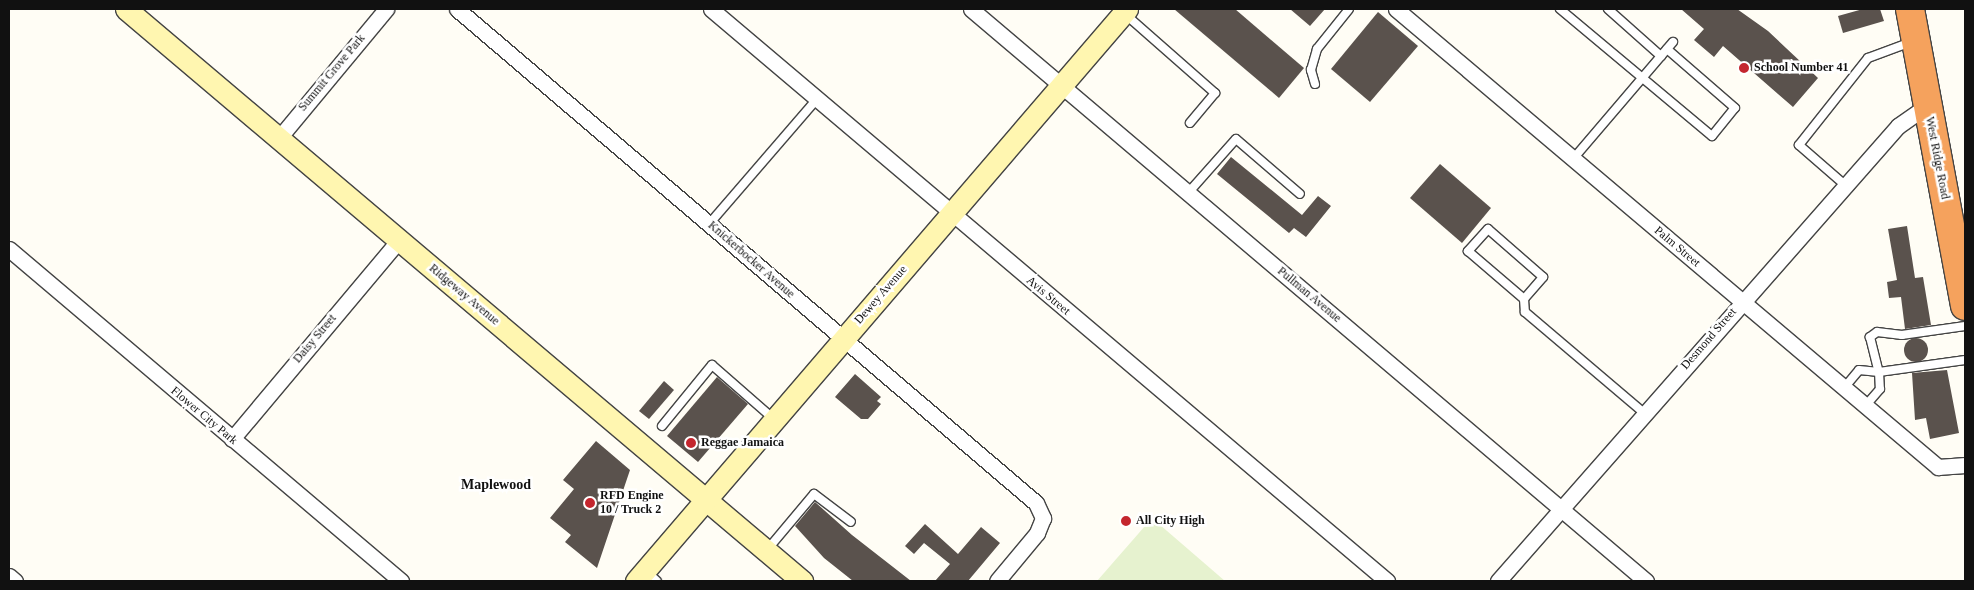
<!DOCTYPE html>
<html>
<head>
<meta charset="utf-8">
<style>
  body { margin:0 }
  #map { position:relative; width:1974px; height:590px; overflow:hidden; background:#fffdf5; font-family:"Times New Roman",serif }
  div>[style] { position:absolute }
  .pitch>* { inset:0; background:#e6f2cf }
  .building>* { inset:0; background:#5a524d }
  .round { border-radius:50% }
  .roads { filter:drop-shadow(1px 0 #444) drop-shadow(-1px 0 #444) drop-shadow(0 1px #444) drop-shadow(0 -1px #444) }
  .lane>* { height:8px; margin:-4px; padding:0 4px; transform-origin:4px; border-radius:4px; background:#fff }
  .street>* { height:15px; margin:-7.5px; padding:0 7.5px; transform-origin:7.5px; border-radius:7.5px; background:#fff }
  .secondary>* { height:21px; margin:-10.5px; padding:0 10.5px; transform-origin:10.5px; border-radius:10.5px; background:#fff6b0 }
  .highway>* { height:28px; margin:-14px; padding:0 14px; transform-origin:14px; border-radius:14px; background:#f5a25d }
  .dots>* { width:14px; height:14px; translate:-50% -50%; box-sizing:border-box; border:2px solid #fff; border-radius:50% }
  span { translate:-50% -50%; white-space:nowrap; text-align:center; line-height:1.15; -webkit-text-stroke:5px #fff; paint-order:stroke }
  .poi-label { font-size:12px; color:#111; font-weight:700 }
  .left { translate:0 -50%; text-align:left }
  .street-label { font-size:12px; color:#111 }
  .neighbourhood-label { font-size:14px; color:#111; font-weight:700 }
  .frame { position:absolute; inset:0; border:10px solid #111; pointer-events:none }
</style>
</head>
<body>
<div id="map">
  <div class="pitch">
    <i style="clip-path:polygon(1152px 518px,1225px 581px,1097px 581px)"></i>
  </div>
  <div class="building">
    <i style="clip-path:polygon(1174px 9px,1235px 9px,1304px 68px,1279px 98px)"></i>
    <i style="clip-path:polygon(1290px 9px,1325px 9px,1310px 26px)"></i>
    <i style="clip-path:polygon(1681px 9px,1737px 9px,1768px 31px,1818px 78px,1793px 107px,1723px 46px,1714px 57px,1694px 40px,1704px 29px)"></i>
    <i style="clip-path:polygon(1863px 9px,1880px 9px,1884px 21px,1843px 33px,1838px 16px)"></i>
    <i style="clip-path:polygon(1378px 12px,1418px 46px,1370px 102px,1331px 69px)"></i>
    <i style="clip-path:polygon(1231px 157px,1302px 215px,1318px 196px,1331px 206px,1306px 237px,1294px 228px,1289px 233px,1217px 174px)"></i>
    <i style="clip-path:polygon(1440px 164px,1491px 208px,1462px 243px,1410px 198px)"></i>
    <i style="clip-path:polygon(1907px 226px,1915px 278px,1923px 277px,1931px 325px,1905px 329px,1901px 297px,1889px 298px,1887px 282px,1897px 280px,1888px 229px)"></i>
    <i class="round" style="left:1904px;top:338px;width:24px;height:24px"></i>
    <i style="clip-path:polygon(1947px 370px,1959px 433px,1930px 439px,1926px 418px,1915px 420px,1912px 373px)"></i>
    <i style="clip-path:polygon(855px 374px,881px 397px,877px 401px,881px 404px,868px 419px,861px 419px,835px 397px)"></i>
    <i style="clip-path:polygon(717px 377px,748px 404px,698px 462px,667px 436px)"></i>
    <i style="clip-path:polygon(664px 381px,674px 390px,649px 419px,639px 411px)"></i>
    <i style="clip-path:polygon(596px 441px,630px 470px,597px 568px,565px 542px,571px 535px,550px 518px,574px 489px,563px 480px)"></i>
    <i style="clip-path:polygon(815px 502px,852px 535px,911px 581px,853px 581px,824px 558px,795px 526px)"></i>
    <i style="clip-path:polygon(925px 524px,958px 554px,981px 527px,1000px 543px,968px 581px,935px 581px,950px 564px,924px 543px,914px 554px,905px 546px)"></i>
  </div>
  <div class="roads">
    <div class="lane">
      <i style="left:1560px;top:9px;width:198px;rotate:39.9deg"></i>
      <i style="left:1712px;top:136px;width:36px;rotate:-51deg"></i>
      <i style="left:1735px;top:108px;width:90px;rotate:-139.1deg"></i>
      <i style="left:1608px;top:9px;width:71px;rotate:41.6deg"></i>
      <i style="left:1125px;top:14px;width:120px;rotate:41.3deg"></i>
      <i style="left:1215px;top:93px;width:39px;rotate:130deg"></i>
      <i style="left:1315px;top:84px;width:15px;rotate:-106deg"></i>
      <i style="left:1311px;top:70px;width:22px;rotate:-74deg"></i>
      <i style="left:1317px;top:49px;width:51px;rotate:-51.3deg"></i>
      <i style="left:1573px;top:159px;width:154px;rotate:-49.5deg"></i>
      <i style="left:1845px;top:185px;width:61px;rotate:-139deg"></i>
      <i style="left:1799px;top:145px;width:111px;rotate:-51.6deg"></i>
      <i style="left:1868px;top:58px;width:46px;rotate:-20.4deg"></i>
      <i style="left:1188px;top:193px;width:72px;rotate:-48.4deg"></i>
      <i style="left:1236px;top:139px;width:84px;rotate:40.7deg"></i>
      <i style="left:709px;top:224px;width:165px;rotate:-49.2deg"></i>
      <i style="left:1524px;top:299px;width:29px;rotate:-49deg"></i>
      <i style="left:1543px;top:277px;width:73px;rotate:-138.9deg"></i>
      <i style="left:1488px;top:229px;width:30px;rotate:132deg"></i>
      <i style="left:1468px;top:251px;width:74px;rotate:40.6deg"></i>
      <i style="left:1524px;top:299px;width:13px;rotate:86deg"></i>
      <i style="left:1525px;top:312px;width:156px;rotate:40.3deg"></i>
      <i style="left:1965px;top:326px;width:64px;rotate:171.9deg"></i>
      <i style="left:1902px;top:335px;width:25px;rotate:-173deg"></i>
      <i style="left:1877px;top:332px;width:9px;rotate:144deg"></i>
      <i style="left:1870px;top:337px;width:36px;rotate:76deg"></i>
      <i style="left:1879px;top:372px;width:87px;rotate:-7.9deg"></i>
      <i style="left:1844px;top:388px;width:23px;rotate:-50deg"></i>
      <i style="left:1859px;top:370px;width:20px;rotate:6deg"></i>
      <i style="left:1879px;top:372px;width:17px;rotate:87deg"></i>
      <i style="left:1880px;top:389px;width:23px;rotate:131deg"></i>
      <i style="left:662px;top:426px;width:79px;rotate:-50.7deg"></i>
      <i style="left:712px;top:365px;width:82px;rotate:41.1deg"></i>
      <i style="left:767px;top:550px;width:73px;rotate:-50deg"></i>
      <i style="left:814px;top:494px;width:46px;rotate:37.1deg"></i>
      <i style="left:647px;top:572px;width:13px;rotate:42deg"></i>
    </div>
    <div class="street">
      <i style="left:457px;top:9px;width:761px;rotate:40.47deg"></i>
      <i style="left:1036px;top:503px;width:17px;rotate:65deg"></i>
      <i style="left:1043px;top:518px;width:16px;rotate:112deg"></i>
      <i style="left:1037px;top:533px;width:62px;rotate:129.8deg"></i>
      <i style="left:711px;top:9px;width:886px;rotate:40.24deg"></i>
      <i style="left:971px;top:9px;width:885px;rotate:40.28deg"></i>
      <i style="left:1396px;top:9px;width:710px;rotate:40.2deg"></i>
      <i style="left:1938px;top:467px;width:27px;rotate:-4deg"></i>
      <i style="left:279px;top:138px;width:168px;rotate:-50.3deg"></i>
      <i style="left:9px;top:249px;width:514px;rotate:40.26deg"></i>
      <i style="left:232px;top:439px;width:260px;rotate:-50deg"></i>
      <i style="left:9px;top:576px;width:8px;rotate:40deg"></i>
      <i style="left:1498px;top:581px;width:606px;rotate:-48.68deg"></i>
      <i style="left:1898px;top:126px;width:35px;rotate:-35deg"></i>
    </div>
    <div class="secondary">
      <i style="left:126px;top:9px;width:886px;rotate:40.24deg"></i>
      <i style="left:636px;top:581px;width:754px;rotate:-49.36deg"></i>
    </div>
    <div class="highway">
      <i style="left:1910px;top:9px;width:302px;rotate:79.5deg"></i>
    </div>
  </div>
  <div class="dots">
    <i style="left:1744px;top:68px;background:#c4262e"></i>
    <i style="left:691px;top:443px;background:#c4262e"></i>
    <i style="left:590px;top:503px;background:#c4262e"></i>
    <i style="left:1126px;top:521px;background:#c4262e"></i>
  </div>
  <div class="poi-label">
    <span class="left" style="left:1754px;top:68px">School Number 41</span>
    <span class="left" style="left:701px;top:443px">Reggae Jamaica</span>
    <span class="left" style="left:600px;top:503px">RFD Engine<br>10 / Truck 2</span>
    <span class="left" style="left:1136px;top:521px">All City High</span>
  </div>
  <div class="street-label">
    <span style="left:332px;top:73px;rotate:-50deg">Summit Grove Park</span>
    <span style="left:1937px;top:158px;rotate:79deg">West Ridge Road</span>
    <span style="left:1677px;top:247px;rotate:40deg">Palm Street</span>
    <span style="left:751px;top:260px;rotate:41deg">Knickerbocker Avenue</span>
    <span style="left:464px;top:295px;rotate:40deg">Ridgeway Avenue</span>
    <span style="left:881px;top:295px;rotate:-49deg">Dewey Avenue</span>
    <span style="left:1309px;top:295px;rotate:40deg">Pullman Avenue</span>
    <span style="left:1048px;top:296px;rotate:40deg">Avis Street</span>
    <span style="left:315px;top:339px;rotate:-50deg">Daisy Street</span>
    <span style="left:1709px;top:339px;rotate:-49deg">Desmond Street</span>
    <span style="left:204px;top:416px;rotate:40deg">Flower City Park</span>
  </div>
  <div class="neighbourhood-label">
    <span style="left:496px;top:485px">Maplewood</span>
  </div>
  <div class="frame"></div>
</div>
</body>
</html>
